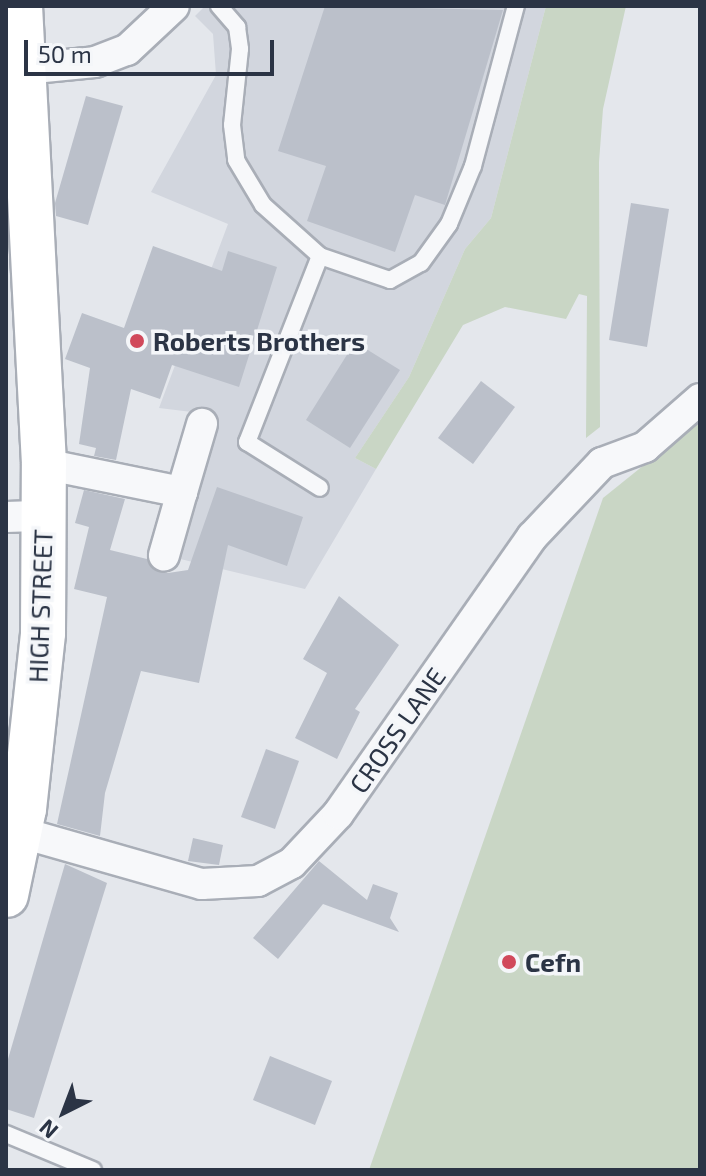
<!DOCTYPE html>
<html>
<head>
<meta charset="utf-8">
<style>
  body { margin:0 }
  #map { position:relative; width:706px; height:1176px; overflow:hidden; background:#e4e7ec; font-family:"Exo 2",sans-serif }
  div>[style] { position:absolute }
  .built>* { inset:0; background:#d2d6de }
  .green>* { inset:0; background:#c9d6c5 }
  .building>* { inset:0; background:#bbc0ca }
  .roads { filter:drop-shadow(2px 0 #a9aeb7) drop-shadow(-2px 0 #a9aeb7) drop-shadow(0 2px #a9aeb7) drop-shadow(0 -2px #a9aeb7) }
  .service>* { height:16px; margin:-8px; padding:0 8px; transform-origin:8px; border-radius:8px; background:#f7f8fa }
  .minor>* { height:30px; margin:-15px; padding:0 15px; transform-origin:15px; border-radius:15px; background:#f7f8fa }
  .secondary>* { height:44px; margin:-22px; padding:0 22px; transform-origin:22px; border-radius:22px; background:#fff }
  .dots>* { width:22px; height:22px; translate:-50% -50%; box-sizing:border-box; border:4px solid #f4f6f9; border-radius:50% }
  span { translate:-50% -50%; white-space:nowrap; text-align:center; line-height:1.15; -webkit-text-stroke:7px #f4f6f9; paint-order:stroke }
  .poi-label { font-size:26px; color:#2b3445; font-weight:700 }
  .left { translate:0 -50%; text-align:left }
  .street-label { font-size:26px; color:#2b3445 }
  .frame { position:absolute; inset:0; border:8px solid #2b3445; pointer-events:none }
  .north { position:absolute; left:24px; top:1072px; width:80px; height:80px; -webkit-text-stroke:6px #f4f6f9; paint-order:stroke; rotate:222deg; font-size:22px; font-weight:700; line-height:32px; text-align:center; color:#2b3445 }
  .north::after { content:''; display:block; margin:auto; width:28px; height:36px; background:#2b3445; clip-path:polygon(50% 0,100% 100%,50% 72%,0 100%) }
  .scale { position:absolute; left:24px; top:40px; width:250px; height:36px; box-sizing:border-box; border:4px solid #2b3445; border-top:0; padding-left:10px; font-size:24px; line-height:28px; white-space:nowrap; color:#2b3445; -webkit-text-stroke:6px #f4f6f9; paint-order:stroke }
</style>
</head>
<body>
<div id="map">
  <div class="built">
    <i style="clip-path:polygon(205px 6px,546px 6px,491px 218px,465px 249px,409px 377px,355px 458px,376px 469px,305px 589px,172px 557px,217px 415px,159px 408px,228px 224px,151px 192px,216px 75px,213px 34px,195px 16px)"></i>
  </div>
  <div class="green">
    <i style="clip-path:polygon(546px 6px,626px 6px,603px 109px,599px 162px,600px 427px,586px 438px,587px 296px,579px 294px,566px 319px,505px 307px,463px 325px,376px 469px,355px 458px,409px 377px,465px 249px,491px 218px)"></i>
    <i style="clip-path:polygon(700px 420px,700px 1170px,369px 1170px,603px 498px)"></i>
  </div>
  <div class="building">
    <i style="clip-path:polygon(325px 6px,503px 10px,445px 205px,415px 195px,395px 252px,307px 221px,326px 166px,278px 151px)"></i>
    <i style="clip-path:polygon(86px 96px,123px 106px,88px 225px,56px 216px,55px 203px)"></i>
    <i style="clip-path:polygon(631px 203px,669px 209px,647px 347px,609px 340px)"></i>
    <i style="clip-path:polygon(153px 246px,222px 271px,228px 251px,277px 267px,239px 387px,172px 365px,160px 399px,131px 389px,116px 460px,94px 456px,96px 448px,79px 444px,90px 368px,65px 359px,82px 313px,124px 328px)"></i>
    <i style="clip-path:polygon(355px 342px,400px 370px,350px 448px,306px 420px)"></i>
    <i style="clip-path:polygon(481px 381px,515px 407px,473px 464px,438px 438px)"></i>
    <i style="clip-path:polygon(217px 487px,303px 517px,287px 566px,228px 545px,199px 683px,141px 671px,105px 793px,100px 836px,57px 824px,107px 597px,74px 589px,89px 527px,75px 523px,84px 490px,125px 499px,110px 550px,147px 559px,152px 568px,168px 573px,188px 570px)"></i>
    <i style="clip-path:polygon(339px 596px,399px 645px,355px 709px,360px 712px,337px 759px,295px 738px,327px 673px,303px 659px)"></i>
    <i style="clip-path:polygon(266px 749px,299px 761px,275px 829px,241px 817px)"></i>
    <i style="clip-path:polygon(193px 838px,223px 845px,219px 865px,188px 861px)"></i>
    <i style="clip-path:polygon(319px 861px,367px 900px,373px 884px,398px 893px,390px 918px,399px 932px,323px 904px,278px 959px,253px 938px)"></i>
    <i style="clip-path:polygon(65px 864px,107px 883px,34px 1118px,6px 1109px,6px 1066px)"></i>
    <i style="clip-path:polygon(270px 1056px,332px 1081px,315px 1125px,253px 1100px)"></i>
  </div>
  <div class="roads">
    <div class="service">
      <i style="left:219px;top:6px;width:28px;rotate:49deg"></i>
      <i style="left:237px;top:27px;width:22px;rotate:82deg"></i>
      <i style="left:240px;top:49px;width:76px;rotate:96deg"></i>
      <i style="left:232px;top:125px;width:35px;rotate:83deg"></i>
      <i style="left:236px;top:160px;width:52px;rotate:59deg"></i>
      <i style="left:263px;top:205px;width:76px;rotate:41.8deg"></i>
      <i style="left:320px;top:256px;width:74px;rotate:18.9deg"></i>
      <i style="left:390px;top:280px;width:35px;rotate:-29deg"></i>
      <i style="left:421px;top:263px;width:48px;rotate:-54.3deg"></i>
      <i style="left:449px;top:224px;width:63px;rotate:-67.5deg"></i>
      <i style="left:473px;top:166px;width:166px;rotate:-75deg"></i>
      <i style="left:320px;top:256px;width:200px;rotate:111.4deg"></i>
      <i style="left:247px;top:442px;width:86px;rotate:32.2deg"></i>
      <i style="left:6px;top:1134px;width:94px;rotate:22.5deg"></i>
    </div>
    <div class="minor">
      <i style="left:24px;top:69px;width:71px;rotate:-5.6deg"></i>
      <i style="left:95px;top:62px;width:34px;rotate:-21deg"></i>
      <i style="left:127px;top:50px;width:64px;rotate:-43.1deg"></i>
      <i style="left:44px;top:464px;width:141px;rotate:11.5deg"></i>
      <i style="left:182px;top:492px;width:66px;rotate:105.9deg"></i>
      <i style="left:182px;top:492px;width:71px;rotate:-73.6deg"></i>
      <i style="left:6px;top:517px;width:37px;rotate:-2deg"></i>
      <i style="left:19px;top:832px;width:190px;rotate:15.9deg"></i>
      <i style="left:202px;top:884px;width:56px;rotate:-3.1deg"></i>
      <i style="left:258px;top:881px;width:38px;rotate:-28deg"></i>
      <i style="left:292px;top:863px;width:67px;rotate:-46.8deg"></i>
      <i style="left:338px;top:814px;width:338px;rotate:-55deg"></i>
      <i style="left:532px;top:537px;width:102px;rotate:-46.6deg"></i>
      <i style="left:602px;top:463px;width:46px;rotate:-20.4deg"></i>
      <i style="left:645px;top:447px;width:73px;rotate:-41.1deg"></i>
    </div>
    <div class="secondary">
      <i style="left:6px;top:895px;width:88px;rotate:-78.2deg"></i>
      <i style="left:24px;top:809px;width:177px;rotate:-83.8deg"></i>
      <i style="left:43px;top:633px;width:169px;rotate:-89.7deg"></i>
      <i style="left:44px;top:464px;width:459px;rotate:-93deg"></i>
    </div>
  </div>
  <div class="dots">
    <i style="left:137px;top:341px;background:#d1495b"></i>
    <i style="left:509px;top:962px;background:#d1495b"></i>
  </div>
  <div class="poi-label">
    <span class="left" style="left:153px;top:341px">Roberts Brothers</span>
    <span class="left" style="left:525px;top:962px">Cefn</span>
  </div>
  <div class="street-label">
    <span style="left:40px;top:606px;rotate:-88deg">HIGH STREET</span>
    <span style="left:397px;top:730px;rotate:-55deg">CROSS LANE</span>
  </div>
  <div class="frame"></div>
  <div class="north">N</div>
  <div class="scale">50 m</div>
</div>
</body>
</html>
